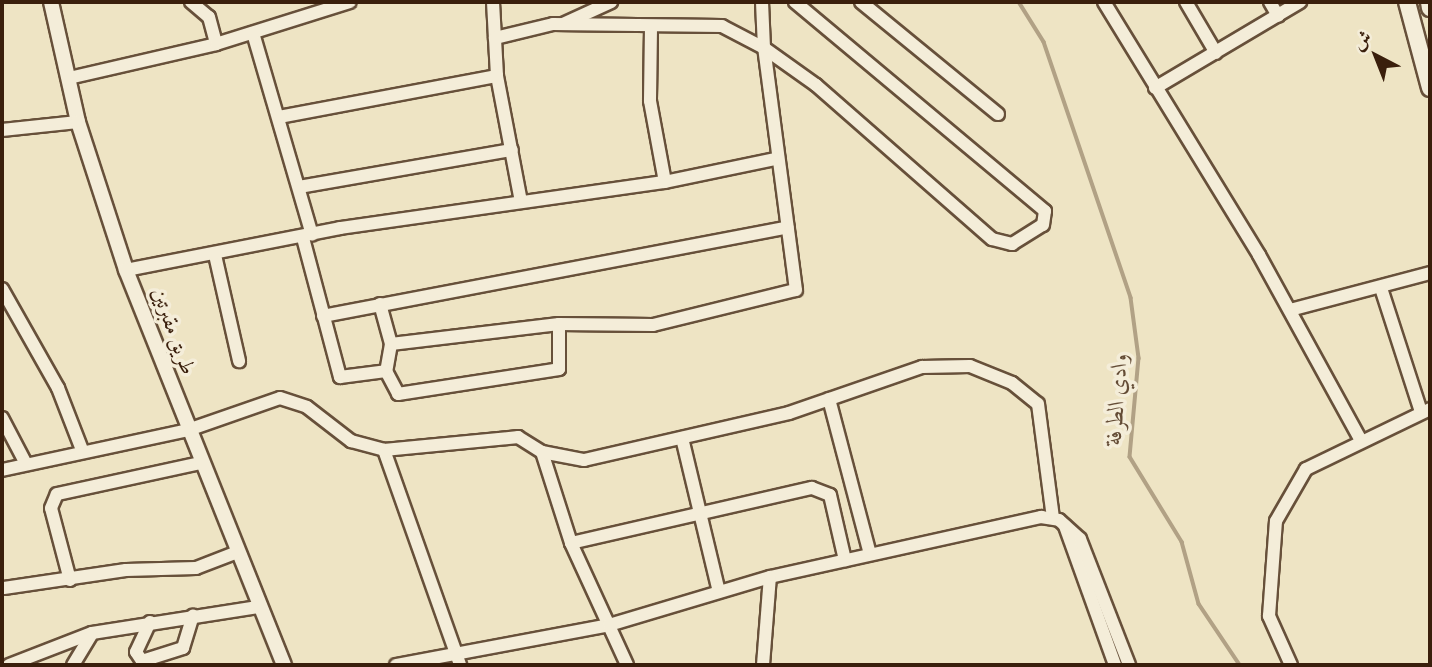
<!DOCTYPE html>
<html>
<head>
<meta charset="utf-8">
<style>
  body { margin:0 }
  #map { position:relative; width:1432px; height:667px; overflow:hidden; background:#eee4c4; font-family:"IM FELL Great Primer",Amiri,serif }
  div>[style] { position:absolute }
  .stream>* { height:3.5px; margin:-1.75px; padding:0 1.75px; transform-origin:1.75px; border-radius:1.75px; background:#b1a185 }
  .roads { filter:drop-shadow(2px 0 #67503a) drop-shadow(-2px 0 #67503a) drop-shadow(0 2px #67503a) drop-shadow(0 -2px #67503a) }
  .minor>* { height:12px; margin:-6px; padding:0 6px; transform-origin:6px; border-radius:6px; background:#f4edd9 }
  .tertiary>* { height:14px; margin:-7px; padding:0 7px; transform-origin:7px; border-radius:7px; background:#f4edd9 }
  .secondary>* { height:16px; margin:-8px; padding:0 8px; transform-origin:8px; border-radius:8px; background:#f4edd9 }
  span { translate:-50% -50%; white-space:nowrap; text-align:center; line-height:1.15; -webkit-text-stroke:7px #f4edd9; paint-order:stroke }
  .street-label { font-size:21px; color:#3a1f0c }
  .water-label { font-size:23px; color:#644c36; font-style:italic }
  .frame { position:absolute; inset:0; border:4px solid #3a1f0c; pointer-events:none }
  .north { position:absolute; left:1341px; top:21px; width:70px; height:70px; -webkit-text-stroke:5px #f4edd9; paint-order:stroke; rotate:318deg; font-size:19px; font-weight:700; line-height:28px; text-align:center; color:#3a1f0c }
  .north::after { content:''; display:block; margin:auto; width:24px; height:32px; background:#3a1f0c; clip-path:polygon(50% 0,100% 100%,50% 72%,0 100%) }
</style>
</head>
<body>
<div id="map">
  <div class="stream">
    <i style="left:1019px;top:2px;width:47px;rotate:58deg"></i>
    <i style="left:1044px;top:42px;width:270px;rotate:71.2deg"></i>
    <i style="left:1131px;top:298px;width:61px;rotate:82.4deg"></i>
    <i style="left:1139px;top:358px;width:99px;rotate:95.2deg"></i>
    <i style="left:1130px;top:457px;width:100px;rotate:58.5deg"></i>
    <i style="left:1182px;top:542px;width:64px;rotate:74.7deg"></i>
    <i style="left:1199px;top:604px;width:73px;rotate:56.1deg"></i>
  </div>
  <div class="roads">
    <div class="minor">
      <i style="left:191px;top:2px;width:23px;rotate:40deg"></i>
      <i style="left:209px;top:17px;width:28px;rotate:75deg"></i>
      <i style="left:493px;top:2px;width:74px;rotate:86.9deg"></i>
      <i style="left:497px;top:76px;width:128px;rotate:79.2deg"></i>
      <i style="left:762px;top:2px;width:46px;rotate:87.5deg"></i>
      <i style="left:764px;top:48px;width:64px;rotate:35.4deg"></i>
      <i style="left:816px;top:85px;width:234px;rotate:41.2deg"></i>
      <i style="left:992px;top:239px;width:21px;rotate:14deg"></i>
      <i style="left:1012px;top:244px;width:36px;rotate:-32deg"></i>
      <i style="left:1043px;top:225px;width:14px;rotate:-82deg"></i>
      <i style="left:1045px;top:211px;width:326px;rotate:-140.1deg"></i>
      <i style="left:861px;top:2px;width:177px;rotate:39.3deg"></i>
      <i style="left:1104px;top:2px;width:297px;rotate:58.5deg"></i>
      <i style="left:1259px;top:255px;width:210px;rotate:61.2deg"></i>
      <i style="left:1186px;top:2px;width:59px;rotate:59.5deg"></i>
      <i style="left:1270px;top:2px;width:16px;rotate:60deg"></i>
      <i style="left:563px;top:24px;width:53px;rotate:-24.6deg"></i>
      <i style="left:651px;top:28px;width:73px;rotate:90.8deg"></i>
      <i style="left:650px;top:101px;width:82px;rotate:79.5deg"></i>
      <i style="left:253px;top:33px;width:210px;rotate:73.7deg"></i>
      <i style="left:69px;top:78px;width:151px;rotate:-13deg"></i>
      <i style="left:216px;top:44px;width:140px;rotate:-17.4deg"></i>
      <i style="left:1155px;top:88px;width:169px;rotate:-30.7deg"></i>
      <i style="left:279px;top:117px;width:222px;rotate:-10.7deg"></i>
      <i style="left:2px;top:130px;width:76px;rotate:-6deg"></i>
      <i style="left:299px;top:187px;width:216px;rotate:-9.9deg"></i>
      <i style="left:303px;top:238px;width:144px;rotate:75.1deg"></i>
      <i style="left:340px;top:377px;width:46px;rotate:-7.4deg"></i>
      <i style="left:215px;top:255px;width:109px;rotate:77.2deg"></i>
      <i style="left:126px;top:270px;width:218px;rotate:-11.1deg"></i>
      <i style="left:340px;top:228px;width:328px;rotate:-8.1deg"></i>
      <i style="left:665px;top:182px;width:112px;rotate:-11.8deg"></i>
      <i style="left:1381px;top:288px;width:130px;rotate:72.1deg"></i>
      <i style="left:2px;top:289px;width:114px;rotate:60.5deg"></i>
      <i style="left:58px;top:388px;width:66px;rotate:68.8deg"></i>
      <i style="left:380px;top:304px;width:41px;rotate:74.6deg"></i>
      <i style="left:391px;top:344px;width:27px;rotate:100deg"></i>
      <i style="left:386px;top:371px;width:26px;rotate:62deg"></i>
      <i style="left:398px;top:394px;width:163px;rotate:-8.8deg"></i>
      <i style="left:559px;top:369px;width:45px;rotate:-90deg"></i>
      <i style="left:1290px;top:310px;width:145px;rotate:-14.8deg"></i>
      <i style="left:323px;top:316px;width:473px;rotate:-10.8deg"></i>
      <i style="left:391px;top:344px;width:169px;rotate:-6.8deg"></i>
      <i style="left:559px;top:324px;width:94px;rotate:0.6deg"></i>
      <i style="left:653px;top:325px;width:147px;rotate:-13.8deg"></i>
      <i style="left:796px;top:290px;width:244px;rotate:-97.5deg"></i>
      <i style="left:764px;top:48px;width:47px;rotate:-152.4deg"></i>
      <i style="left:722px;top:26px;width:169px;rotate:-179.3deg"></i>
      <i style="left:553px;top:24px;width:60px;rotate:166.4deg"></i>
      <i style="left:829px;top:399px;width:160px;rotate:75.2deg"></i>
      <i style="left:2px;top:418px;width:52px;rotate:62.4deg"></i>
      <i style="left:682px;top:438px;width:158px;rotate:76.5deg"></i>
      <i style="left:384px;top:450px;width:228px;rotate:70.5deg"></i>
      <i style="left:542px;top:452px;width:96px;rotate:72.3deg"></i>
      <i style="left:571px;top:543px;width:134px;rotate:65.3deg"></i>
      <i style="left:2px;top:470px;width:190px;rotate:-12.1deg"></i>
      <i style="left:188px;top:430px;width:97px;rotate:-19.2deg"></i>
      <i style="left:280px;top:398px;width:28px;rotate:18deg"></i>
      <i style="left:307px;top:407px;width:56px;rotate:37.7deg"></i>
      <i style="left:351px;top:441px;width:34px;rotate:15deg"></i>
      <i style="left:384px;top:450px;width:135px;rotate:-5.5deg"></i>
      <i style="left:518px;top:437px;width:28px;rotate:32deg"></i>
      <i style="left:542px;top:452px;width:43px;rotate:10.8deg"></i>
      <i style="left:584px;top:460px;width:210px;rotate:-12.9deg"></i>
      <i style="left:789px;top:413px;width:141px;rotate:-19.1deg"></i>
      <i style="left:922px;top:367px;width:48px;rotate:-1.2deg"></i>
      <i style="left:970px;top:366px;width:45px;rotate:22deg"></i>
      <i style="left:1012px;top:383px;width:33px;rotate:39deg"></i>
      <i style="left:1038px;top:404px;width:115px;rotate:82.5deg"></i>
      <i style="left:1065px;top:526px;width:148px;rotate:70.2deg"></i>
      <i style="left:571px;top:543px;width:247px;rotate:-12.9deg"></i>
      <i style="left:812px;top:488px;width:19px;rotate:21deg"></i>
      <i style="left:830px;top:495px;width:67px;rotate:77deg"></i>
      <i style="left:70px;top:580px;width:74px;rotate:-104.8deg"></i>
      <i style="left:51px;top:508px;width:15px;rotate:-67deg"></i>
      <i style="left:57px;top:494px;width:146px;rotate:-12.2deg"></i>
      <i style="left:4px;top:588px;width:123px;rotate:-8.4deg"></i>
      <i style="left:126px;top:570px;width:70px;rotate:-1.6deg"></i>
      <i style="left:196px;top:568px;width:42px;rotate:-21deg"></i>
      <i style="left:150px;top:622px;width:33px;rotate:115deg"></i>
      <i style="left:136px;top:652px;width:11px;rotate:56deg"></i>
      <i style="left:142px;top:661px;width:43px;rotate:-17.6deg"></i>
      <i style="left:183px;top:648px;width:34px;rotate:-73deg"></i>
      <i style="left:9px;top:665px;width:89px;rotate:-21.1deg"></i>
      <i style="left:92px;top:633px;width:168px;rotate:-8.9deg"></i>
      <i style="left:73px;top:665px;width:37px;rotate:-59deg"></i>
      <i style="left:396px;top:665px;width:217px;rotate:-10.6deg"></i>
      <i style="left:609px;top:625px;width:168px;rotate:-16.6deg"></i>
      <i style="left:770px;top:577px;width:278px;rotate:-12.5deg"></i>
      <i style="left:1041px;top:517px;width:18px;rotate:9deg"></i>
      <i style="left:1059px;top:520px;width:28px;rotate:42deg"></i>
      <i style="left:1080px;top:539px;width:135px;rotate:68.7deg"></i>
      <i style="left:763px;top:665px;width:88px;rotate:-85.5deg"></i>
      <i style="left:1291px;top:665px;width:54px;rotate:-114.2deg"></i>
      <i style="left:1269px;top:616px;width:95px;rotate:-85.8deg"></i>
      <i style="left:1276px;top:521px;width:60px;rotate:-60deg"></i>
      <i style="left:1306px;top:469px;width:138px;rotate:-25.8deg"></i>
    </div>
    <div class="tertiary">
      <i style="left:51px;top:2px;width:123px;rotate:77.3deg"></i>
      <i style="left:78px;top:122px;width:156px;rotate:72deg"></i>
      <i style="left:126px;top:270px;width:425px;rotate:68.2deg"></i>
    </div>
    <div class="secondary">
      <i style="left:1407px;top:2px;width:89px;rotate:75deg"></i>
      <i style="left:1429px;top:2px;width:6px;rotate:81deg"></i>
    </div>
  </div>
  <div class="street-label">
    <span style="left:174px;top:331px;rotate:70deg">طريق مقبرتين</span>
  </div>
  <div class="water-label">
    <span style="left:1116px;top:399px;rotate:-86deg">وادي الطرفة</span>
  </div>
  <div class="frame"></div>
  <div class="north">ش</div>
</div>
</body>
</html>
